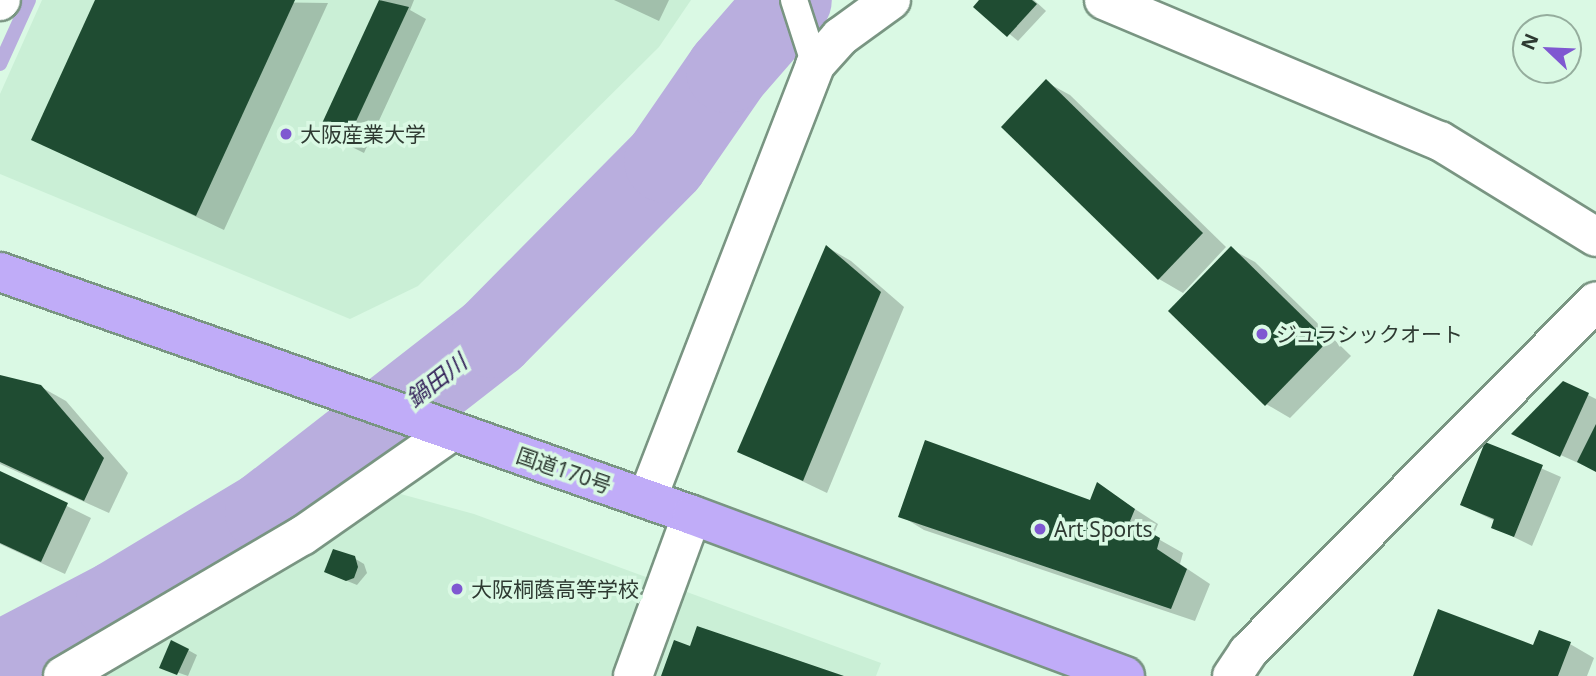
<!DOCTYPE html>
<html>
<head>
<meta charset="utf-8">
<style>
  body { margin:0 }
  #map { position:relative; width:1596px; height:676px; overflow:hidden; background:#daf9e4; font-family:"Noto Sans","Noto Sans JP",sans-serif }
  div>[style] { position:absolute }
  .built>* { inset:0; background:#caefd6 }
  .shadow>* { inset:0; background:#0003 }
  .stream>* { height:14px; margin:-7px; padding:0 7px; transform-origin:7px; border-radius:7px; background:#b9aede }
  .river>* { height:84px; margin:-42px; padding:0 42px; transform-origin:42px; border-radius:42px; background:#b9aede }
  .building>* { inset:0; background:#1f4c32 }
  .roads { filter:drop-shadow(2px 0 #799582) drop-shadow(-2px 0 #799582) drop-shadow(0 2px #799582) drop-shadow(0 -2px #799582) }
  .service>* { height:26px; margin:-13px; padding:0 13px; transform-origin:13px; border-radius:13px; background:#fff }
  .minor>* { height:38px; margin:-19px; padding:0 19px; transform-origin:19px; border-radius:19px; background:#fff }
  .trunk>* { height:38px; margin:-19px; padding:0 19px; transform-origin:19px; border-radius:19px; background:#c0acf8 }
  .dots>* { width:19px; height:19px; translate:-50% -50%; box-sizing:border-box; border:4px solid #daf9e4; border-radius:50% }
  span { translate:-50% -50%; white-space:nowrap; text-align:center; line-height:1.15; -webkit-text-stroke:7px #daf9e4; paint-order:stroke }
  .poi-label { font-size:21px; color:#2e3a32 }
  .left { translate:0 -50%; text-align:left }
  .street-label { font-size:21px; color:#2e3a32 }
  .water-label { font-size:23px; color:#311e57; font-style:italic }
  .north { position:absolute; left:1512px; top:14px; width:70px; height:70px; box-sizing:border-box; background:#daf9e4; border:2px solid #95ad9d; border-radius:50%; rotate:293deg; font-size:19px; font-weight:700; line-height:28px; text-align:center; color:#2e3a32 }
  .north::after { content:''; display:block; margin:auto; width:24px; height:32px; background:#7f58d1; clip-path:polygon(50% 0,100% 100%,50% 72%,0 100%) }
</style>
</head>
<body>
<div id="map">
  <div class="built">
    <i style="clip-path:polygon(42px 0,691px 0,659px 47px,418px 286px,350px 319px,0 174px,0 94px)"></i>
    <i style="clip-path:polygon(397px 493px,474px 514px,881px 663px,876px 676px,90px 676px)"></i>
  </div>
  <div class="shadow">
    <i style="clip-path:polygon(97px 0,328px 3px,224px 230px,34px 140px)"></i>
    <i style="clip-path:polygon(381px 0,414px 0,410px 10px,426px 19px,364px 153px,320px 131px)"></i>
    <i style="clip-path:polygon(614px 0,669px 0,659px 21px)"></i>
    <i style="clip-path:polygon(982px 0,1034px 0,1046px 11px,1018px 41px,976px 6px)"></i>
    <i style="clip-path:polygon(1046px 82px,1070px 95px,1226px 247px,1183px 293px,1159px 279px)"></i>
    <i style="clip-path:polygon(827px 247px,851px 261px,904px 307px,827px 493px,739px 451px)"></i>
    <i style="clip-path:polygon(1231px 249px,1255px 262px,1351px 356px,1290px 418px,1266px 404px)"></i>
    <i style="clip-path:polygon(0 377px,41px 387px,66px 401px,128px 473px,109px 513px,0 464px)"></i>
    <i style="clip-path:polygon(1564px 383px,1596px 399px,1596px 471px,1514px 434px)"></i>
    <i style="clip-path:polygon(1486px 444px,1561px 477px,1532px 546px,1493px 527px,1495px 521px,1462px 505px)"></i>
    <i style="clip-path:polygon(0 473px,91px 518px,65px 574px,0 544px)"></i>
    <i style="clip-path:polygon(1098px 485px,1158px 524px,1153px 536px,1183px 553px,1180px 564px,1210px 584px,1195px 621px,924px 530px,901px 516px,1091px 502px)"></i>
    <i style="clip-path:polygon(354px 558px,364px 564px,367px 573px,357px 585px,335px 576px)"></i>
    <i style="clip-path:polygon(1570px 644px,1594px 658px,1587px 676px,1415px 676px,1534px 647px)"></i>
    <i style="clip-path:polygon(188px 650px,197px 655px,188px 676px,162px 667px)"></i>
  </div>
  <div class="stream">
    <i style="left:0;top:64px;width:70px;rotate:-65.6deg"></i>
  </div>
  <div class="river">
    <i style="left:0;top:664px;width:133px;rotate:-27.7deg"></i>
    <i style="left:118px;top:602px;width:174px;rotate:-31.1deg"></i>
    <i style="left:267px;top:512px;width:286px;rotate:-37.9deg"></i>
    <i style="left:493px;top:336px;width:246px;rotate:-45.3deg"></i>
    <i style="left:666px;top:161px;width:109px;rotate:-55.4deg"></i>
    <i style="left:728px;top:71px;width:94px;rotate:-48.9deg"></i>
  </div>
  <div class="building">
    <i style="clip-path:polygon(95px 0,295px 0,196px 216px,31px 140px)"></i>
    <i style="clip-path:polygon(379px 0,409px 7px,345px 145px,318px 132px)"></i>
    <i style="clip-path:polygon(979px 0,1032px 0,1037px 4px,1007px 37px,973px 7px)"></i>
    <i style="clip-path:polygon(1046px 79px,1203px 233px,1158px 280px,1001px 127px)"></i>
    <i style="clip-path:polygon(826px 245px,881px 292px,803px 481px,737px 452px)"></i>
    <i style="clip-path:polygon(1231px 246px,1328px 341px,1265px 406px,1168px 311px)"></i>
    <i style="clip-path:polygon(0 375px,41px 385px,104px 458px,84px 501px,0 462px)"></i>
    <i style="clip-path:polygon(1563px 381px,1589px 393px,1560px 457px,1511px 434px)"></i>
    <i style="clip-path:polygon(1596px 424px,1596px 472px,1577px 462px)"></i>
    <i style="clip-path:polygon(925px 440px,1090px 500px,1097px 482px,1135px 509px,1130px 521px,1160px 538px,1157px 549px,1187px 569px,1171px 609px,898px 517px)"></i>
    <i style="clip-path:polygon(1485px 442px,1543px 465px,1514px 537px,1491px 528px,1494px 519px,1460px 505px)"></i>
    <i style="clip-path:polygon(0 471px,68px 503px,41px 562px,0 543px)"></i>
    <i style="clip-path:polygon(333px 549px,355px 556px,358px 567px,354px 578px,346px 581px,324px 572px)"></i>
    <i style="clip-path:polygon(1438px 609px,1533px 645px,1539px 630px,1571px 642px,1558px 676px,1413px 676px)"></i>
    <i style="clip-path:polygon(697px 626px,844px 676px,661px 676px,674px 640px,690px 646px)"></i>
    <i style="clip-path:polygon(171px 640px,189px 649px,177px 675px,159px 668px)"></i>
  </div>
  <div class="roads">
    <div class="service">
      <i style="left:794px;top:0;width:68px;rotate:72.1deg"></i>
    </div>
    <div class="minor">
      <i style="left:1104px;top:0;width:364px;rotate:22.8deg"></i>
      <i style="left:1440px;top:141px;width:183px;rotate:31.6deg"></i>
      <i style="left:0;top:1px;width:1px;rotate:-45deg"></i>
      <i style="left:647px;top:499px;width:465px;rotate:-68.8deg"></i>
      <i style="left:815px;top:65px;width:38px;rotate:-48deg"></i>
      <i style="left:840px;top:37px;width:63px;rotate:-36deg"></i>
      <i style="left:63px;top:676px;width:277px;rotate:-30.4deg"></i>
      <i style="left:302px;top:536px;width:182px;rotate:-34.9deg"></i>
      <i style="left:633px;top:676px;width:171px;rotate:-69.9deg"></i>
      <i style="left:1232px;top:676px;width:29px;rotate:-56deg"></i>
      <i style="left:1248px;top:652px;width:494px;rotate:-45.2deg"></i>
    </div>
    <div class="trunk">
      <i style="left:0;top:272px;width:733px;rotate:19.35deg"></i>
      <i style="left:692px;top:515px;width:462px;rotate:20.4deg"></i>
    </div>
  </div>
  <div class="dots">
    <i style="left:286px;top:134px;background:#7f58d1"></i>
    <i style="left:1262px;top:334px;background:#7f58d1"></i>
    <i style="left:1040px;top:529px;background:#7f58d1"></i>
    <i style="left:457px;top:589px;background:#7f58d1"></i>
  </div>
  <div class="poi-label">
    <span class="left" style="left:300px;top:134px">大阪産業大学</span>
    <span class="left" style="left:1276px;top:334px">ジュラシックオート</span>
    <span class="left" style="left:1054px;top:529px">Art Sports</span>
    <span class="left" style="left:471px;top:589px">大阪桐蔭高等学校</span>
  </div>
  <div class="street-label">
    <span style="left:564px;top:470px;rotate:19deg">国道170号</span>
  </div>
  <div class="water-label">
    <span style="left:436px;top:380px;rotate:-38deg">鍋田川</span>
  </div>
  <div class="north">N</div>
</div>
</body>
</html>
